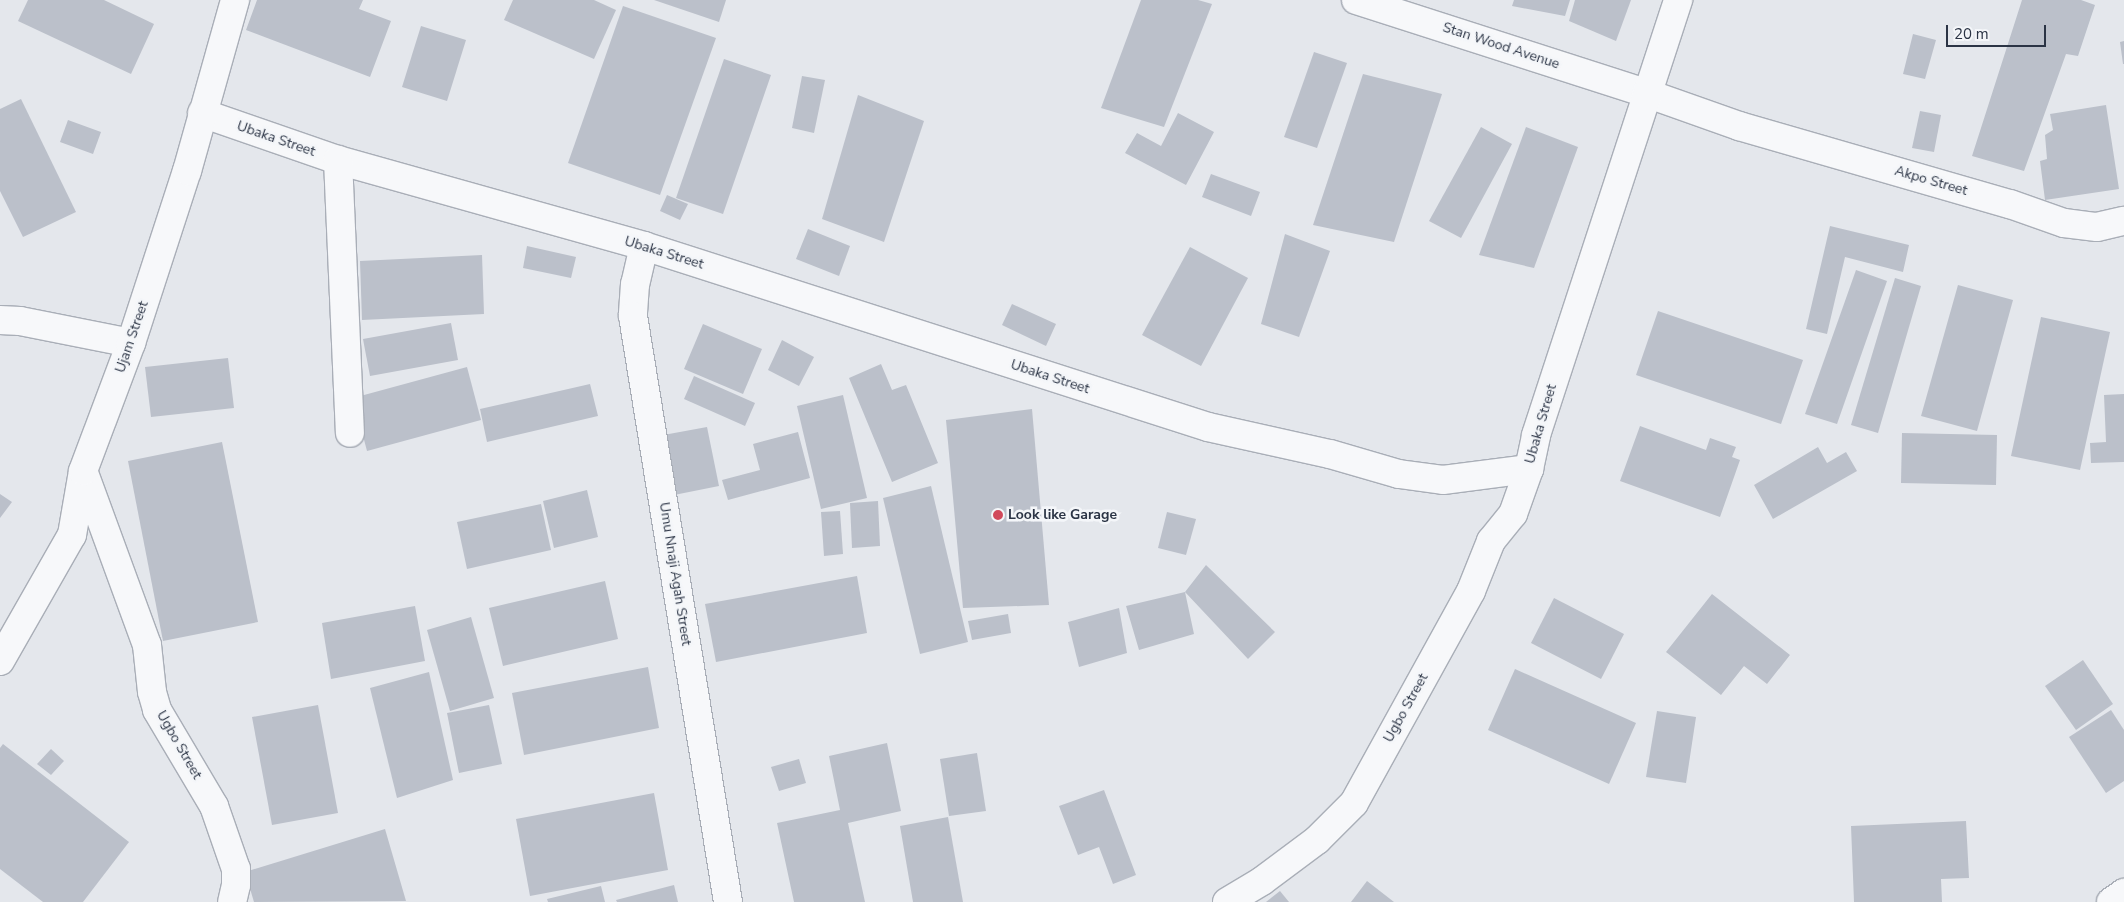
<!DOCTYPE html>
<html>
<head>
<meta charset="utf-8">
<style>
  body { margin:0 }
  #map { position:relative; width:2124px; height:902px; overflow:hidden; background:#e4e7ec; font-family:"Nunito Sans",sans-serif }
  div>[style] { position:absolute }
  .building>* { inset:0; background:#bbc0ca }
  .roads { filter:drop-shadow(1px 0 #a9aeb7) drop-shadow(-1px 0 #a9aeb7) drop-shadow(0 1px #a9aeb7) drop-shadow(0 -1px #a9aeb7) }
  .minor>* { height:28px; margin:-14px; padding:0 14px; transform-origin:14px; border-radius:14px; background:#f7f8fa }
  .dots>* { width:14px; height:14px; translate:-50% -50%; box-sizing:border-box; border:2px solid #f4f6f9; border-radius:50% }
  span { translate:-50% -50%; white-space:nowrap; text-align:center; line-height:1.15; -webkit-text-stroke:5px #f4f6f9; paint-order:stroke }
  .street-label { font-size:14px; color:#2b3445 }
  .poi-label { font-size:14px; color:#2b3445; font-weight:700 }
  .left { translate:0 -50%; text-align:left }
  .scale { position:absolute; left:1946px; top:25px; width:100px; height:22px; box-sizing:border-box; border:2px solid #2b3445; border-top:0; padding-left:6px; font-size:15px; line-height:18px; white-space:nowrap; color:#2b3445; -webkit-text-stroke:4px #f4f6f9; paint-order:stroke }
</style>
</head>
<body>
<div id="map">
  <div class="building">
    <i style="clip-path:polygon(28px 0,104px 0,154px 24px,131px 74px,18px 21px)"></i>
    <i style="clip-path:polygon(257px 0,363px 0,359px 9px,391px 21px,370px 77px,246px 30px)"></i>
    <i style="clip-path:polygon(513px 0,594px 0,616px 10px,594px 59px,504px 20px)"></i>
    <i style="clip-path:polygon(654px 0,726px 0,719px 22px)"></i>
    <i style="clip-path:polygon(1141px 0,1198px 0,1212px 4px,1164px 127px,1101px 108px)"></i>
    <i style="clip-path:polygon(1514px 0,1570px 0,1565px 16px,1512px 6px)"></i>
    <i style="clip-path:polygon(1575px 0,1631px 0,1616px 41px,1569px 21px)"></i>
    <i style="clip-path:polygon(2022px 0,2081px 0,2095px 5px,2078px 56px,2066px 54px,2024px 171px,1972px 156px)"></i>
    <i style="clip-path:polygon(623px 6px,716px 38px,660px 195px,568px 163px)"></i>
    <i style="clip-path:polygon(421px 26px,466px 40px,447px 101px,402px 87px)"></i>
    <i style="clip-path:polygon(1913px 34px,1936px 40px,1925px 79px,1903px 74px)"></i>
    <i style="clip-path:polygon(2124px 41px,2124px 64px,2123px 64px,2120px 42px)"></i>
    <i style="clip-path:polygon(1314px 52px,1347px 63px,1317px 148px,1284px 137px)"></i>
    <i style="clip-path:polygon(724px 59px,771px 75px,723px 214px,676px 198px)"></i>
    <i style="clip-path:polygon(1363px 74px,1442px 94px,1394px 242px,1313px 225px)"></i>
    <i style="clip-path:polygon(802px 76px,825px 80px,814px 133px,792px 128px)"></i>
    <i style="clip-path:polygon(858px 95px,924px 121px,884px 242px,822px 219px)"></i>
    <i style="clip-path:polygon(21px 99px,76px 212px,23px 237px,0 191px,0 109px)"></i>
    <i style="clip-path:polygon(2106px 105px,2119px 189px,2045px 200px,2040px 161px,2047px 159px,2045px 135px,2053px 130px,2050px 114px)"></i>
    <i style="clip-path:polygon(1920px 111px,1941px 115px,1934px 152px,1912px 148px)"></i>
    <i style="clip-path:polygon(1178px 113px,1214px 132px,1186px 185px,1125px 153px,1137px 133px,1161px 146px)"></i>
    <i style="clip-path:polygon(68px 120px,101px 132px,93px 154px,60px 142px)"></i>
    <i style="clip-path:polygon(1481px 127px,1512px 144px,1461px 238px,1429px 221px)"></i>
    <i style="clip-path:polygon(1526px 127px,1578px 147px,1534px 268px,1479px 255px)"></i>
    <i style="clip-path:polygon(1211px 174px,1260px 192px,1251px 216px,1202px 197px)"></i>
    <i style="clip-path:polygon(667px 195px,688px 204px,680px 220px,660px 211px)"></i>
    <i style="clip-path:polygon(1830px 226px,1909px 245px,1903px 272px,1845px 257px,1827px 334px,1806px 329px)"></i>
    <i style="clip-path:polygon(808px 229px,850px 246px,839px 276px,796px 259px)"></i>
    <i style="clip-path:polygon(1285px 234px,1330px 251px,1299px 337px,1261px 324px)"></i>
    <i style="clip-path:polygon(527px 246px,576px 257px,571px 278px,523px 268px)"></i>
    <i style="clip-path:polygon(1190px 247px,1248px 278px,1201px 366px,1142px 335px)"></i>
    <i style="clip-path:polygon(482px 255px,484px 314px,362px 320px,360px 261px)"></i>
    <i style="clip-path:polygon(1856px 270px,1887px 281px,1837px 424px,1805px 414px)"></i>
    <i style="clip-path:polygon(1895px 278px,1921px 286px,1878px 433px,1851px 425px)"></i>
    <i style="clip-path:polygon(1958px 285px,2013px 300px,1977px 431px,1921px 416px)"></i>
    <i style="clip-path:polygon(1012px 304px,1056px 324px,1046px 346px,1002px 325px)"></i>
    <i style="clip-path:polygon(1658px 311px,1803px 360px,1781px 424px,1636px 375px)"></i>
    <i style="clip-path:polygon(2041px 317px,2110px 332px,2080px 470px,2011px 456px)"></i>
    <i style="clip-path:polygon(451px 323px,458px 360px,370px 376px,363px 339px)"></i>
    <i style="clip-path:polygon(703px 324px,762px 349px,743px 394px,684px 369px)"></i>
    <i style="clip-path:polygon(782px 340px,814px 357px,799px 386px,768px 370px)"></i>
    <i style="clip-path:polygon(228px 358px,234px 408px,151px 417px,145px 367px)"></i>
    <i style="clip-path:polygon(881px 364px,892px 390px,906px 385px,938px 463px,892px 482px,849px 378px)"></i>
    <i style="clip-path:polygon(467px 367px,481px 420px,367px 451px,353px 398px)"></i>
    <i style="clip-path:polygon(694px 376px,755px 403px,745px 426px,684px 399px)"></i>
    <i style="clip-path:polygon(590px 384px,598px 416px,487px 442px,480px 409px)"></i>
    <i style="clip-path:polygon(2124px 394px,2124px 462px,2091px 463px,2090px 443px,2106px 442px,2104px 395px)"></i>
    <i style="clip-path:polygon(843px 395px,867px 498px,821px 509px,797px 406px)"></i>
    <i style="clip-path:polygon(1032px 409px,1049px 605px,963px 608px,946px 420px)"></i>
    <i style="clip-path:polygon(1640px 426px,1706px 450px,1710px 438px,1736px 447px,1732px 457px,1740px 460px,1720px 517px,1620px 481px)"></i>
    <i style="clip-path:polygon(707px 427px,719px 486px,669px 496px,658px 436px)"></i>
    <i style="clip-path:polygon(798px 432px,810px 478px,728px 500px,722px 480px,760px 470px,753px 444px)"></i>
    <i style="clip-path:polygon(1902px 433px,1997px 435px,1996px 485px,1901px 483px)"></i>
    <i style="clip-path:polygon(222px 442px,258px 622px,163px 641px,128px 461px)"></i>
    <i style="clip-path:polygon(1818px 447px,1827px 463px,1846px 452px,1857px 471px,1773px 519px,1754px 485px)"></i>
    <i style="clip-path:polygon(931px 486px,968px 642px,920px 654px,883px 498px)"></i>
    <i style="clip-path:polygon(587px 490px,598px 537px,554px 548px,543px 501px)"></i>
    <i style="clip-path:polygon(0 494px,12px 502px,0 518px)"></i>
    <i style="clip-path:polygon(878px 501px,880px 546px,852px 548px,850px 503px)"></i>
    <i style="clip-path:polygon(541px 504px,551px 550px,467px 569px,457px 522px)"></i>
    <i style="clip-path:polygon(840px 511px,843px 554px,824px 556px,821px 512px)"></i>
    <i style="clip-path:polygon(1167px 512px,1196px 519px,1186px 555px,1158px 548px)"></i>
    <i style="clip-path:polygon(1206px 565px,1275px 632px,1248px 659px,1185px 592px,1194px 634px,1139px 650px,1126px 606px,1185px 592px)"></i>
    <i style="clip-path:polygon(857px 576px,867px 633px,716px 662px,705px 604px)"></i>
    <i style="clip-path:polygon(605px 581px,618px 639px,503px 666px,489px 608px)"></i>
    <i style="clip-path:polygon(1712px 594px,1790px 655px,1767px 684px,1744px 666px,1721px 695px,1666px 652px)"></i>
    <i style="clip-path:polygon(1554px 598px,1624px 634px,1601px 679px,1531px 643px)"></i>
    <i style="clip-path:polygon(415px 606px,425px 661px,331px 679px,322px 623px)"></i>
    <i style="clip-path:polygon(1119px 608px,1127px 653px,1079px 667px,1068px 622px)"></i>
    <i style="clip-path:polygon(1008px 614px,1011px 633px,972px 640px,968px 621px)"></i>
    <i style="clip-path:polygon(471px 617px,494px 698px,450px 711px,427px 630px)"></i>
    <i style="clip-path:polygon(2083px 660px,2113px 704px,2076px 730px,2045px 686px)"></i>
    <i style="clip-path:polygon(648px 667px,659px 728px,524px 755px,512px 693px)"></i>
    <i style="clip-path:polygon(1515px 669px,1636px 723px,1609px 784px,1488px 730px)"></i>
    <i style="clip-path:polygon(429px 672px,453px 780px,397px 798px,370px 688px)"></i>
    <i style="clip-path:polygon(318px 705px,338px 813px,272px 825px,252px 717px)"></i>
    <i style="clip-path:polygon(489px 705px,502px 764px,459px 773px,447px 713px)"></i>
    <i style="clip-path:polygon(2111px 710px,2124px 730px,2124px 781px,2106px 793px,2069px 737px)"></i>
    <i style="clip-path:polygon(1657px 711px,1696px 717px,1686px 783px,1646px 777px)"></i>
    <i style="clip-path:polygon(887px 743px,901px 811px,848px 823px,865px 902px,794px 902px,777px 823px,840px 810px,829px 756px)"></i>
    <i style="clip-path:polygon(3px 744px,129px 842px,83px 902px,43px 902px,0 869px,0 748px)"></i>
    <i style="clip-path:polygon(51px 749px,64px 761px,51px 775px,37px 764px)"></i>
    <i style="clip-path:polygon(977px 753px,986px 811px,949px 816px,940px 759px)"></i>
    <i style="clip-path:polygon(799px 759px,806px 783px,779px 791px,771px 767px)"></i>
    <i style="clip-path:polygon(1104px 790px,1136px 875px,1113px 884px,1099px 847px,1078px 855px,1059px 806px)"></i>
    <i style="clip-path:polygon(654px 793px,668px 870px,530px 896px,516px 819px)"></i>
    <i style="clip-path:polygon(948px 817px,963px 902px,913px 902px,900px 826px)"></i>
    <i style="clip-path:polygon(1966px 821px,1969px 878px,1941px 879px,1942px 902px,1854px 902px,1851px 826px)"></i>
    <i style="clip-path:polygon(385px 829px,406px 901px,254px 902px,245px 872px)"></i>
    <i style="clip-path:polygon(1367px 881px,1394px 902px,1351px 902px)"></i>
    <i style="clip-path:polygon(674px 885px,678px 902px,617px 902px,616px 900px)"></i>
    <i style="clip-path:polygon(601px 886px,605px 902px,548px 902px,547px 899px)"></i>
    <i style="clip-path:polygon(1280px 891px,1289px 902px,1266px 902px)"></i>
  </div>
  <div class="roads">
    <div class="minor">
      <i style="left:1356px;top:0;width:305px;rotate:17.8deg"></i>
      <i style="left:1646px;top:93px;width:99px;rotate:19.5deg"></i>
      <i style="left:1739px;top:126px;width:282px;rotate:16.1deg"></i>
      <i style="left:2010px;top:204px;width:57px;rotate:19.4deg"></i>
      <i style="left:2064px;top:223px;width:33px;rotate:7deg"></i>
      <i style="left:2097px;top:227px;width:28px;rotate:-13deg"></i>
      <i style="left:202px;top:113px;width:144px;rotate:19.1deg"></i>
      <i style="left:338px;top:160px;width:318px;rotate:15.7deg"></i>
      <i style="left:644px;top:246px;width:592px;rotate:17.79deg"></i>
      <i style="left:1208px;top:427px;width:125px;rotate:12.5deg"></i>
      <i style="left:1330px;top:454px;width:72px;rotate:16.2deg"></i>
      <i style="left:1399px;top:474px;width:44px;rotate:7.8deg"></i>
      <i style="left:1443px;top:480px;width:87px;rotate:-7.3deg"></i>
      <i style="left:338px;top:160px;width:273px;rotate:87.5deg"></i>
      <i style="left:644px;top:246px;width:39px;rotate:103deg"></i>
      <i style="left:635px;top:284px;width:32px;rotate:94deg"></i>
      <i style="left:633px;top:316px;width:594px;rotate:80.79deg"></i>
      <i style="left:0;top:320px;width:20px;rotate:3deg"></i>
      <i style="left:20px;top:321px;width:113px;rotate:11.2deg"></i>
      <i style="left:84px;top:473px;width:183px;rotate:69.9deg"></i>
      <i style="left:147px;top:645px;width:47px;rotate:83.9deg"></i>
      <i style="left:152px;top:692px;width:19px;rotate:74deg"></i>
      <i style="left:157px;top:710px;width:112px;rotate:59.3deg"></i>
      <i style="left:214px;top:806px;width:67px;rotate:70.8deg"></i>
      <i style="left:236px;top:869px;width:16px;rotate:90deg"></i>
      <i style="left:236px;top:885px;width:17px;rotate:103deg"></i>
      <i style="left:0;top:661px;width:145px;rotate:-60.3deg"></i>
      <i style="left:72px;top:535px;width:65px;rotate:-80.2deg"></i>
      <i style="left:83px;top:471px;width:137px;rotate:-69.4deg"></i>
      <i style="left:131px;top:343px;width:181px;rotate:-72deg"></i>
      <i style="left:187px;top:171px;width:178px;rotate:-74.3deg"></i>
      <i style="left:1227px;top:902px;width:41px;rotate:-31deg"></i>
      <i style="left:1262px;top:881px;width:69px;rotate:-36.7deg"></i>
      <i style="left:1317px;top:840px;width:52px;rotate:-45deg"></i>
      <i style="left:1354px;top:803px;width:242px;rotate:-61.1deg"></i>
      <i style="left:1471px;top:591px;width:54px;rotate:-68.2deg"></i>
      <i style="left:1491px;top:541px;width:35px;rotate:-51deg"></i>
      <i style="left:1513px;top:514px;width:48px;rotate:-70.4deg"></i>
      <i style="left:1529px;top:469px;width:35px;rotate:-78deg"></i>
      <i style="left:1536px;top:435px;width:458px;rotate:-71.9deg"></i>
      <i style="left:2111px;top:902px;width:16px;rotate:-35deg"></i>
    </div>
  </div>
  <div class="dots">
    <i style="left:998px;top:515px;background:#d1495b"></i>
  </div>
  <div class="street-label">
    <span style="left:1501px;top:46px;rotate:18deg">Stan Wood Avenue</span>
    <span style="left:276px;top:139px;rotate:19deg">Ubaka Street</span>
    <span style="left:1931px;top:181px;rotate:16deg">Akpo Street</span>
    <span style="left:664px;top:253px;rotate:17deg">Ubaka Street</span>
    <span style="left:132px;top:337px;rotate:-71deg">Ujam Street</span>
    <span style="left:1050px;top:377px;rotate:18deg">Ubaka Street</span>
    <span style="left:1541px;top:424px;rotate:-74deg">Ubaka Street</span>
    <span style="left:675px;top:574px;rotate:81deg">Umu Nnaji Agah Street</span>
    <span style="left:1406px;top:708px;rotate:-61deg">Ugbo Street</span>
    <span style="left:179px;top:745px;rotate:60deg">Ugbo Street</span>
  </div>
  <div class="poi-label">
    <span class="left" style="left:1008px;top:515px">Look like Garage</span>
  </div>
  <div class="scale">20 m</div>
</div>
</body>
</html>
